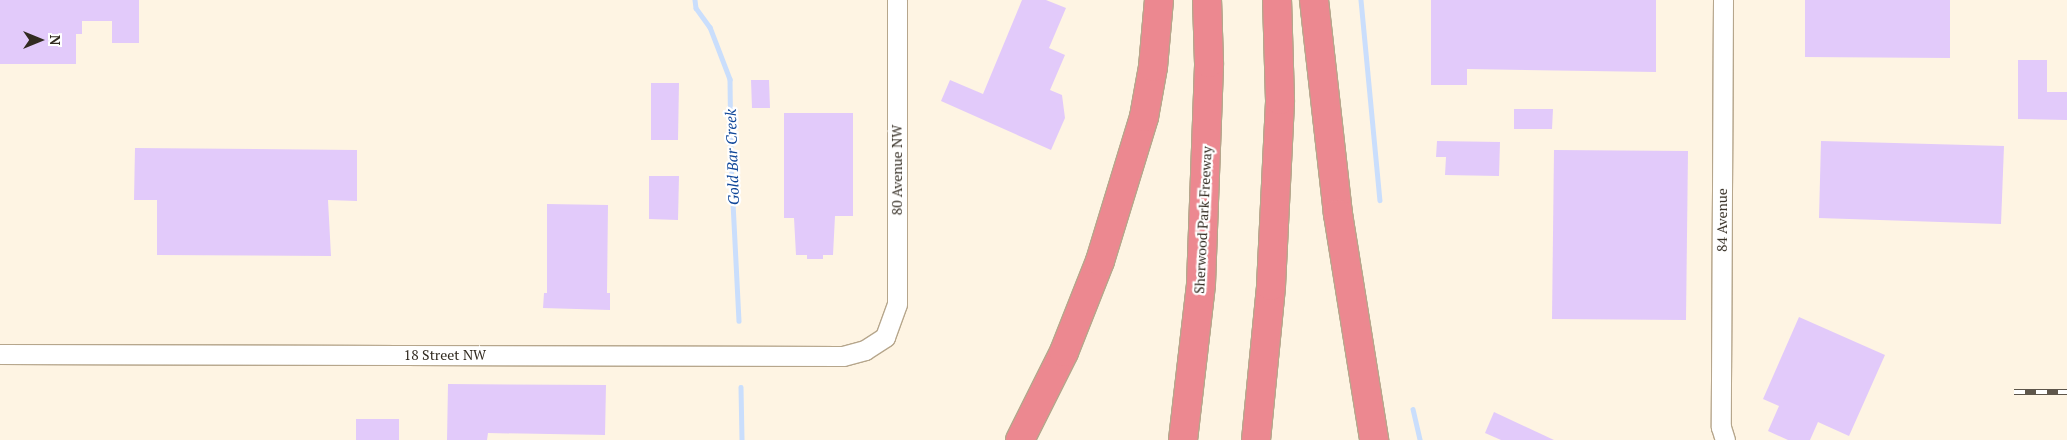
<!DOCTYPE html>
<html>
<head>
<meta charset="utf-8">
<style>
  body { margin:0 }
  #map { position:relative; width:2067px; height:440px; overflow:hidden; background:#fef4e3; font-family:"PT Serif",serif }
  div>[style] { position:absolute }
  .stream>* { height:4.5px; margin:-2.25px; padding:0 2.25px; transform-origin:2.25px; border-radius:2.25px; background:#cadefc }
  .building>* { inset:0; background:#e2cafa }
  .roads { filter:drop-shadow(1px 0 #b6a68c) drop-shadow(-1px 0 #b6a68c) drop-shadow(0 1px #b6a68c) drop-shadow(0 -1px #b6a68c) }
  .minor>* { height:19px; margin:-9.5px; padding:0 9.5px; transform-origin:9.5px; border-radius:9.5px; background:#fff }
  .highway>* { height:28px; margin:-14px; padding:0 14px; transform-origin:14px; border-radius:14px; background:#ec8890 }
  .rail>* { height:5.5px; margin-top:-2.75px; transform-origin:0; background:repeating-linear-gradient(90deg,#fff 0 11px,#5e564b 0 22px); box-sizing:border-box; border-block:1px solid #5e564b }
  span { translate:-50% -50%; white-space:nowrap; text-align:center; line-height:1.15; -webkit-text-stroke:4.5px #fff; paint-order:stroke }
  .street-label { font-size:14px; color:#322b21 }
  .water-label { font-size:15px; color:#0f4699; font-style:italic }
  .north { position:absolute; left:15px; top:15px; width:50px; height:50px; -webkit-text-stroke:4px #fff; paint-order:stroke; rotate:90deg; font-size:14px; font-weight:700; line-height:20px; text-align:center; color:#322b21 }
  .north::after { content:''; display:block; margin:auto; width:18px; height:22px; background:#322b21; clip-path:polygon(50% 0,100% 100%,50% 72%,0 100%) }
</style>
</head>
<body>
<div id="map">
  <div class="stream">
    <i style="left:695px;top:0;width:8px;rotate:83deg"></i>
    <i style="left:696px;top:8px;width:24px;rotate:54deg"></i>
    <i style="left:710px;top:27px;width:56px;rotate:69deg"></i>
    <i style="left:730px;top:79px;width:84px;rotate:89.3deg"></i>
    <i style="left:731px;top:163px;width:158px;rotate:87.1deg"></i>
    <i style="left:1361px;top:0;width:201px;rotate:84.6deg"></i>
    <i style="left:741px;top:387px;width:53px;rotate:88.9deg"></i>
    <i style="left:1413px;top:409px;width:32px;rotate:77deg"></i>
  </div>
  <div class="building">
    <i style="clip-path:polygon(0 0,139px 0,139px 43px,112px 43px,112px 21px,82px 21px,82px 34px,76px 34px,76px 64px,0 64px)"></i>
    <i style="clip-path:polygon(1022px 0,1046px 0,1066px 8px,1049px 48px,1065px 55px,1050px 90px,1062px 95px,1065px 118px,1051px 150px,941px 101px,950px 80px,983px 94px)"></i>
    <i style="clip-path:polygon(1431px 0,1656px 0,1656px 72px,1467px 69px,1467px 85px,1431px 85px)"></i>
    <i style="clip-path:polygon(1805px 0,1950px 0,1950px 58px,1805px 57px)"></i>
    <i style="clip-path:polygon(2018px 60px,2047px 60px,2047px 92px,2067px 92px,2067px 120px,2018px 119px)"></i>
    <i style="clip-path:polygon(751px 80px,769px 80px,770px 108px,752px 108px)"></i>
    <i style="clip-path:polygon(651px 83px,679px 83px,678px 140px,651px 140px)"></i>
    <i style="clip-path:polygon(1514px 109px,1553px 109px,1552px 129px,1514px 129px)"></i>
    <i style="clip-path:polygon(784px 113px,853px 113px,853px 216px,835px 216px,833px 255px,823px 255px,823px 259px,807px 259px,807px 255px,796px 255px,794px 218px,784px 218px)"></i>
    <i style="clip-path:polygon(1437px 141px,1500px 142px,1499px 176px,1445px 175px,1446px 157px,1436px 157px)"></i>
    <i style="clip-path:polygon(1821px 141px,2004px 146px,2001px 224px,1819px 218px)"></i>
    <i style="clip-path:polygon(135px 148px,357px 150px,357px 201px,328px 200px,331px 256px,157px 255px,157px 200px,134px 200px)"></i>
    <i style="clip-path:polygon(1554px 150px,1688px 151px,1686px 320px,1552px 319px)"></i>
    <i style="clip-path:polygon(649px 176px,679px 176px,678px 220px,649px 219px)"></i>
    <i style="clip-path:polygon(547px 204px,608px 205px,607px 293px,610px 293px,610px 310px,543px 308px,544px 293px,547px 293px)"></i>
    <i style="clip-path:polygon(1799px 317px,1885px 355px,1849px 436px,1818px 422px,1810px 440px,1788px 440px,1768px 431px,1779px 406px,1763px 399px)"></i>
    <i style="clip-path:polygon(448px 384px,606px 385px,605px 435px,488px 433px,487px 440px,447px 440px)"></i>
    <i style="clip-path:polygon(1494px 412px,1554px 440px,1501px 440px,1485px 433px)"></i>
    <i style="clip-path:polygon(356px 419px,399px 419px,399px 440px,356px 440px)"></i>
  </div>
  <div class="roads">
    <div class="minor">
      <i style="left:1723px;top:0;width:427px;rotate:90.3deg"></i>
      <i style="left:1721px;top:427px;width:14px;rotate:73deg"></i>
      <i style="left:0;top:354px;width:843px;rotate:0.14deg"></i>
      <i style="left:843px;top:356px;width:23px;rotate:-15deg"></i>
      <i style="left:865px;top:350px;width:24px;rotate:-33deg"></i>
      <i style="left:885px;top:337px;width:35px;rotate:-70deg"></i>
      <i style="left:897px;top:304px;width:304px;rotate:-90deg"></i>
    </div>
    <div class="highway">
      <i style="left:1314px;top:0;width:215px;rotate:83.6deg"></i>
      <i style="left:1338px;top:214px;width:229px;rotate:80.9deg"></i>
      <i style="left:1020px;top:440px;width:98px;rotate:-63.4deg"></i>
      <i style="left:1064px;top:352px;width:98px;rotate:-68.4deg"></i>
      <i style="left:1100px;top:261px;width:151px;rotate:-73deg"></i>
      <i style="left:1144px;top:117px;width:51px;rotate:-79.8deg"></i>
      <i style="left:1153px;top:67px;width:67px;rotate:-84.9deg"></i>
      <i style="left:1183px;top:440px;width:157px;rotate:-83.4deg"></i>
      <i style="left:1201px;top:284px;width:221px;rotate:-87.9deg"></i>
      <i style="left:1209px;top:63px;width:63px;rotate:-91.8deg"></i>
      <i style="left:1256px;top:440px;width:155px;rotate:-84.4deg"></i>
      <i style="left:1271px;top:286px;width:186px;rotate:-87.2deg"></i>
      <i style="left:1280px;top:100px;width:100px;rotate:-91.7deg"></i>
    </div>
  </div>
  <div class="rail">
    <i style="left:2014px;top:392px;width:53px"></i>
  </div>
  <div class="street-label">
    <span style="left:897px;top:170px;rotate:-90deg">80 Avenue NW</span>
    <span style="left:1203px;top:220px;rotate:-87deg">Sherwood Park Freeway</span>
    <span style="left:1722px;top:220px;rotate:-90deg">84 Avenue</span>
    <span style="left:445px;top:355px">18 Street NW</span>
  </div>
  <div class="water-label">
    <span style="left:732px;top:157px;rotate:-92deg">Gold Bar Creek</span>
  </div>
  <div class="north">N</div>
</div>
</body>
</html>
